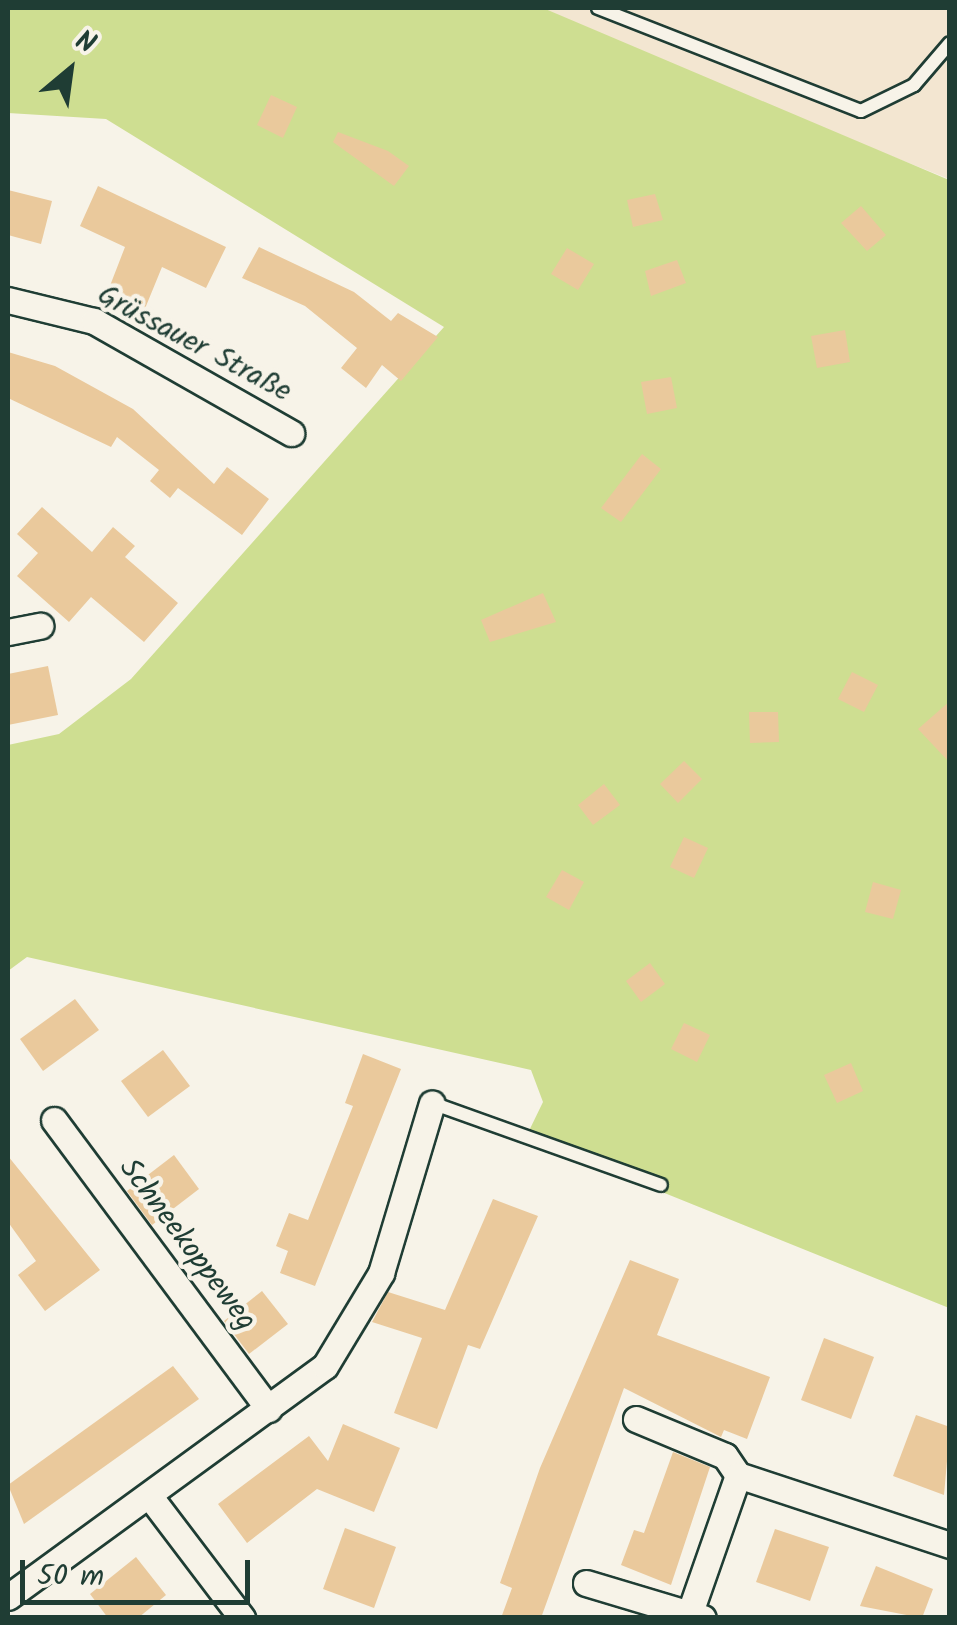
<!DOCTYPE html>
<html>
<head>
<meta charset="utf-8">
<style>
  body { margin:0 }
  #map { position:relative; width:957px; height:1625px; overflow:hidden; background:#f7f3e8; font-family:Kalam,sans-serif }
  div>[style] { position:absolute }
  .built>* { inset:0; background:#f3e6d1 }
  .green>* { inset:0; background:#cede91 }
  .building>* { inset:0; background:#eac99c }
  .roads { filter:drop-shadow(2px 0 #1f3d34) drop-shadow(-2px 0 #1f3d34) drop-shadow(0 2px #1f3d34) drop-shadow(0 -2px #1f3d34) }
  .lane>* { height:12px; margin:-6px; padding:0 6px; transform-origin:6px; border-radius:6px; background:#f7f3e8 }
  .street>* { height:25px; margin:-12.5px; padding:0 12.5px; transform-origin:12.5px; border-radius:12.5px; background:#f7f3e8 }
  span { translate:-50% -50%; white-space:nowrap; text-align:center; line-height:1.15; -webkit-text-stroke:9px #f7f3e8; paint-order:stroke }
  .street-label { font-size:30px; color:#1f3d34 }
  .frame { position:absolute; inset:0; border:10px solid #1f3d34; pointer-events:none }
  .north { position:absolute; left:20px; top:20px; width:100px; height:100px; -webkit-text-stroke:8px #f7f3e8; paint-order:stroke; rotate:29deg; font-size:28px; font-weight:700; line-height:40px; text-align:center; color:#1f3d34 }
  .north::after { content:''; display:block; margin:auto; width:35px; height:45px; background:#1f3d34; clip-path:polygon(50% 0,100% 100%,50% 72%,0 100%) }
  .scale { position:absolute; left:20px; top:1560px; width:230px; height:45px; box-sizing:border-box; border:5px solid #1f3d34; border-top:0; padding-left:12px; font-size:30px; line-height:35px; white-space:nowrap; color:#1f3d34; -webkit-text-stroke:8px #f7f3e8; paint-order:stroke }
</style>
</head>
<body>
<div id="map">
  <div class="built">
    <i style="clip-path:polygon(540px 8px,949px 8px,949px 179px,733px 93px)"></i>
  </div>
  <div class="green">
    <i style="clip-path:polygon(8px 8px,543px 8px,949px 180px,949px 1308px,526px 1137px,543px 1102px,531px 1070px,27px 957px,8px 971px,8px 745px,59px 734px,131px 679px,444px 327px,106px 119px,8px 113px)"></i>
  </div>
  <div class="building">
    <i style="clip-path:polygon(271px 95px,297px 107px,283px 138px,257px 125px)"></i>
    <i style="clip-path:polygon(338px 132px,388px 151px,409px 166px,394px 186px,333px 142px)"></i>
    <i style="clip-path:polygon(98px 186px,226px 247px,206px 288px,162px 267px,144px 311px,106px 296px,125px 247px,80px 226px)"></i>
    <i style="clip-path:polygon(8px 190px,52px 201px,41px 244px,8px 235px)"></i>
    <i style="clip-path:polygon(655px 194px,663px 220px,633px 227px,627px 200px)"></i>
    <i style="clip-path:polygon(861px 206px,886px 235px,867px 251px,841px 223px)"></i>
    <i style="clip-path:polygon(259px 247px,354px 292px,391px 321px,398px 313px,438px 337px,401px 381px,382px 365px,366px 388px,341px 368px,357px 348px,305px 306px,242px 278px)"></i>
    <i style="clip-path:polygon(567px 248px,594px 264px,578px 290px,551px 274px)"></i>
    <i style="clip-path:polygon(677px 260px,686px 283px,651px 296px,645px 271px)"></i>
    <i style="clip-path:polygon(845px 330px,850px 362px,817px 368px,811px 336px)"></i>
    <i style="clip-path:polygon(8px 352px,55px 366px,133px 409px,214px 484px,227px 467px,269px 499px,242px 535px,178px 488px,170px 498px,150px 481px,159px 470px,117px 437px,111px 447px,8px 398px)"></i>
    <i style="clip-path:polygon(671px 377px,677px 408px,647px 414px,641px 382px)"></i>
    <i style="clip-path:polygon(642px 454px,661px 469px,621px 522px,601px 508px)"></i>
    <i style="clip-path:polygon(42px 507px,92px 552px,113px 527px,135px 546px,125px 557px,178px 603px,144px 642px,91px 597px,69px 622px,17px 576px,38px 553px,17px 534px)"></i>
    <i style="clip-path:polygon(543px 593px,556px 622px,490px 642px,481px 620px)"></i>
    <i style="clip-path:polygon(48px 666px,58px 715px,8px 725px,8px 674px)"></i>
    <i style="clip-path:polygon(852px 672px,878px 685px,864px 712px,838px 699px)"></i>
    <i style="clip-path:polygon(950px 701px,950px 763px,918px 729px)"></i>
    <i style="clip-path:polygon(749px 712px,778px 712px,779px 742px,750px 743px)"></i>
    <i style="clip-path:polygon(684px 761px,702px 779px,678px 803px,660px 784px)"></i>
    <i style="clip-path:polygon(604px 784px,620px 805px,593px 825px,578px 805px)"></i>
    <i style="clip-path:polygon(684px 837px,708px 848px,694px 878px,670px 867px)"></i>
    <i style="clip-path:polygon(562px 870px,584px 882px,569px 910px,546px 897px)"></i>
    <i style="clip-path:polygon(873px 882px,901px 890px,893px 919px,865px 912px)"></i>
    <i style="clip-path:polygon(650px 963px,665px 984px,641px 1002px,626px 981px)"></i>
    <i style="clip-path:polygon(75px 999px,99px 1030px,43px 1071px,20px 1039px)"></i>
    <i style="clip-path:polygon(684px 1023px,710px 1035px,697px 1062px,671px 1049px)"></i>
    <i style="clip-path:polygon(163px 1050px,190px 1086px,148px 1117px,121px 1081px)"></i>
    <i style="clip-path:polygon(363px 1054px,401px 1069px,315px 1286px,280px 1273px,288px 1251px,276px 1246px,289px 1213px,308px 1220px,353px 1106px,345px 1103px)"></i>
    <i style="clip-path:polygon(851px 1063px,863px 1091px,837px 1103px,824px 1075px)"></i>
    <i style="clip-path:polygon(174px 1155px,199px 1189px,152px 1225px,127px 1191px)"></i>
    <i style="clip-path:polygon(8px 1156px,100px 1270px,45px 1311px,18px 1275px,36px 1261px,8px 1222px)"></i>
    <i style="clip-path:polygon(493px 1199px,538px 1216px,480px 1349px,468px 1345px,437px 1429px,394px 1413px,422px 1338px,372px 1322px,388px 1292px,445px 1310px)"></i>
    <i style="clip-path:polygon(630px 1260px,679px 1279px,657px 1335px,770px 1377px,747px 1439px,724px 1430px,721px 1437px,624px 1388px,541px 1618px,501px 1618px,512px 1588px,500px 1583px,540px 1468px)"></i>
    <i style="clip-path:polygon(262px 1291px,288px 1324px,249px 1354px,224px 1321px)"></i>
    <i style="clip-path:polygon(824px 1338px,874px 1357px,851px 1419px,801px 1400px)"></i>
    <i style="clip-path:polygon(173px 1366px,199px 1399px,24px 1524px,8px 1485px)"></i>
    <i style="clip-path:polygon(916px 1415px,950px 1427px,944px 1495px,893px 1476px)"></i>
    <i style="clip-path:polygon(343px 1424px,400px 1448px,374px 1512px,317px 1489px,247px 1543px,218px 1504px,309px 1436px,328px 1461px)"></i>
    <i style="clip-path:polygon(673px 1452px,710px 1467px,671px 1585px,621px 1565px,634px 1530px,644px 1533px)"></i>
    <i style="clip-path:polygon(345px 1528px,396px 1547px,374px 1608px,323px 1589px)"></i>
    <i style="clip-path:polygon(775px 1529px,829px 1547px,810px 1601px,756px 1582px)"></i>
    <i style="clip-path:polygon(136px 1557px,166px 1595px,138px 1618px,108px 1618px,90px 1594px)"></i>
    <i style="clip-path:polygon(876px 1566px,933px 1589px,922px 1618px,860px 1606px)"></i>
  </div>
  <div class="roads">
    <div class="lane">
      <i style="left:598px;top:8px;width:282px;rotate:21.4deg"></i>
      <i style="left:861px;top:111px;width:59px;rotate:-26.1deg"></i>
      <i style="left:914px;top:85px;width:55px;rotate:-49.4deg"></i>
      <i style="left:432px;top:1103px;width:243px;rotate:19.7deg"></i>
    </div>
    <div class="street">
      <i style="left:8px;top:300px;width:89px;rotate:13.7deg"></i>
      <i style="left:94px;top:321px;width:227px;rotate:29.6deg"></i>
      <i style="left:8px;top:632px;width:33px;rotate:-11deg"></i>
      <i style="left:54px;top:1120px;width:360px;rotate:53.4deg"></i>
      <i style="left:636px;top:1419px;width:96px;rotate:22.6deg"></i>
      <i style="left:725px;top:1456px;width:23px;rotate:56deg"></i>
      <i style="left:738px;top:1475px;width:223px;rotate:18.3deg"></i>
      <i style="left:151px;top:1498px;width:151px;rotate:52.8deg"></i>
      <i style="left:586px;top:1583px;width:122px;rotate:16.7deg"></i>
      <i style="left:8px;top:1597px;width:392px;rotate:-36.1deg"></i>
      <i style="left:325px;top:1366px;width:109px;rotate:-58.9deg"></i>
      <i style="left:381px;top:1273px;width:177px;rotate:-73.3deg"></i>
      <i style="left:688px;top:1618px;width:151px;rotate:-70.7deg"></i>
    </div>
  </div>
  <div class="street-label">
    <span style="left:194px;top:344px;rotate:28deg">Grüssauer Straße</span>
    <span style="left:187px;top:1245px;rotate:53deg">Schneekoppeweg</span>
  </div>
  <div class="frame"></div>
  <div class="north">N</div>
  <div class="scale">50 m</div>
</div>
</body>
</html>
